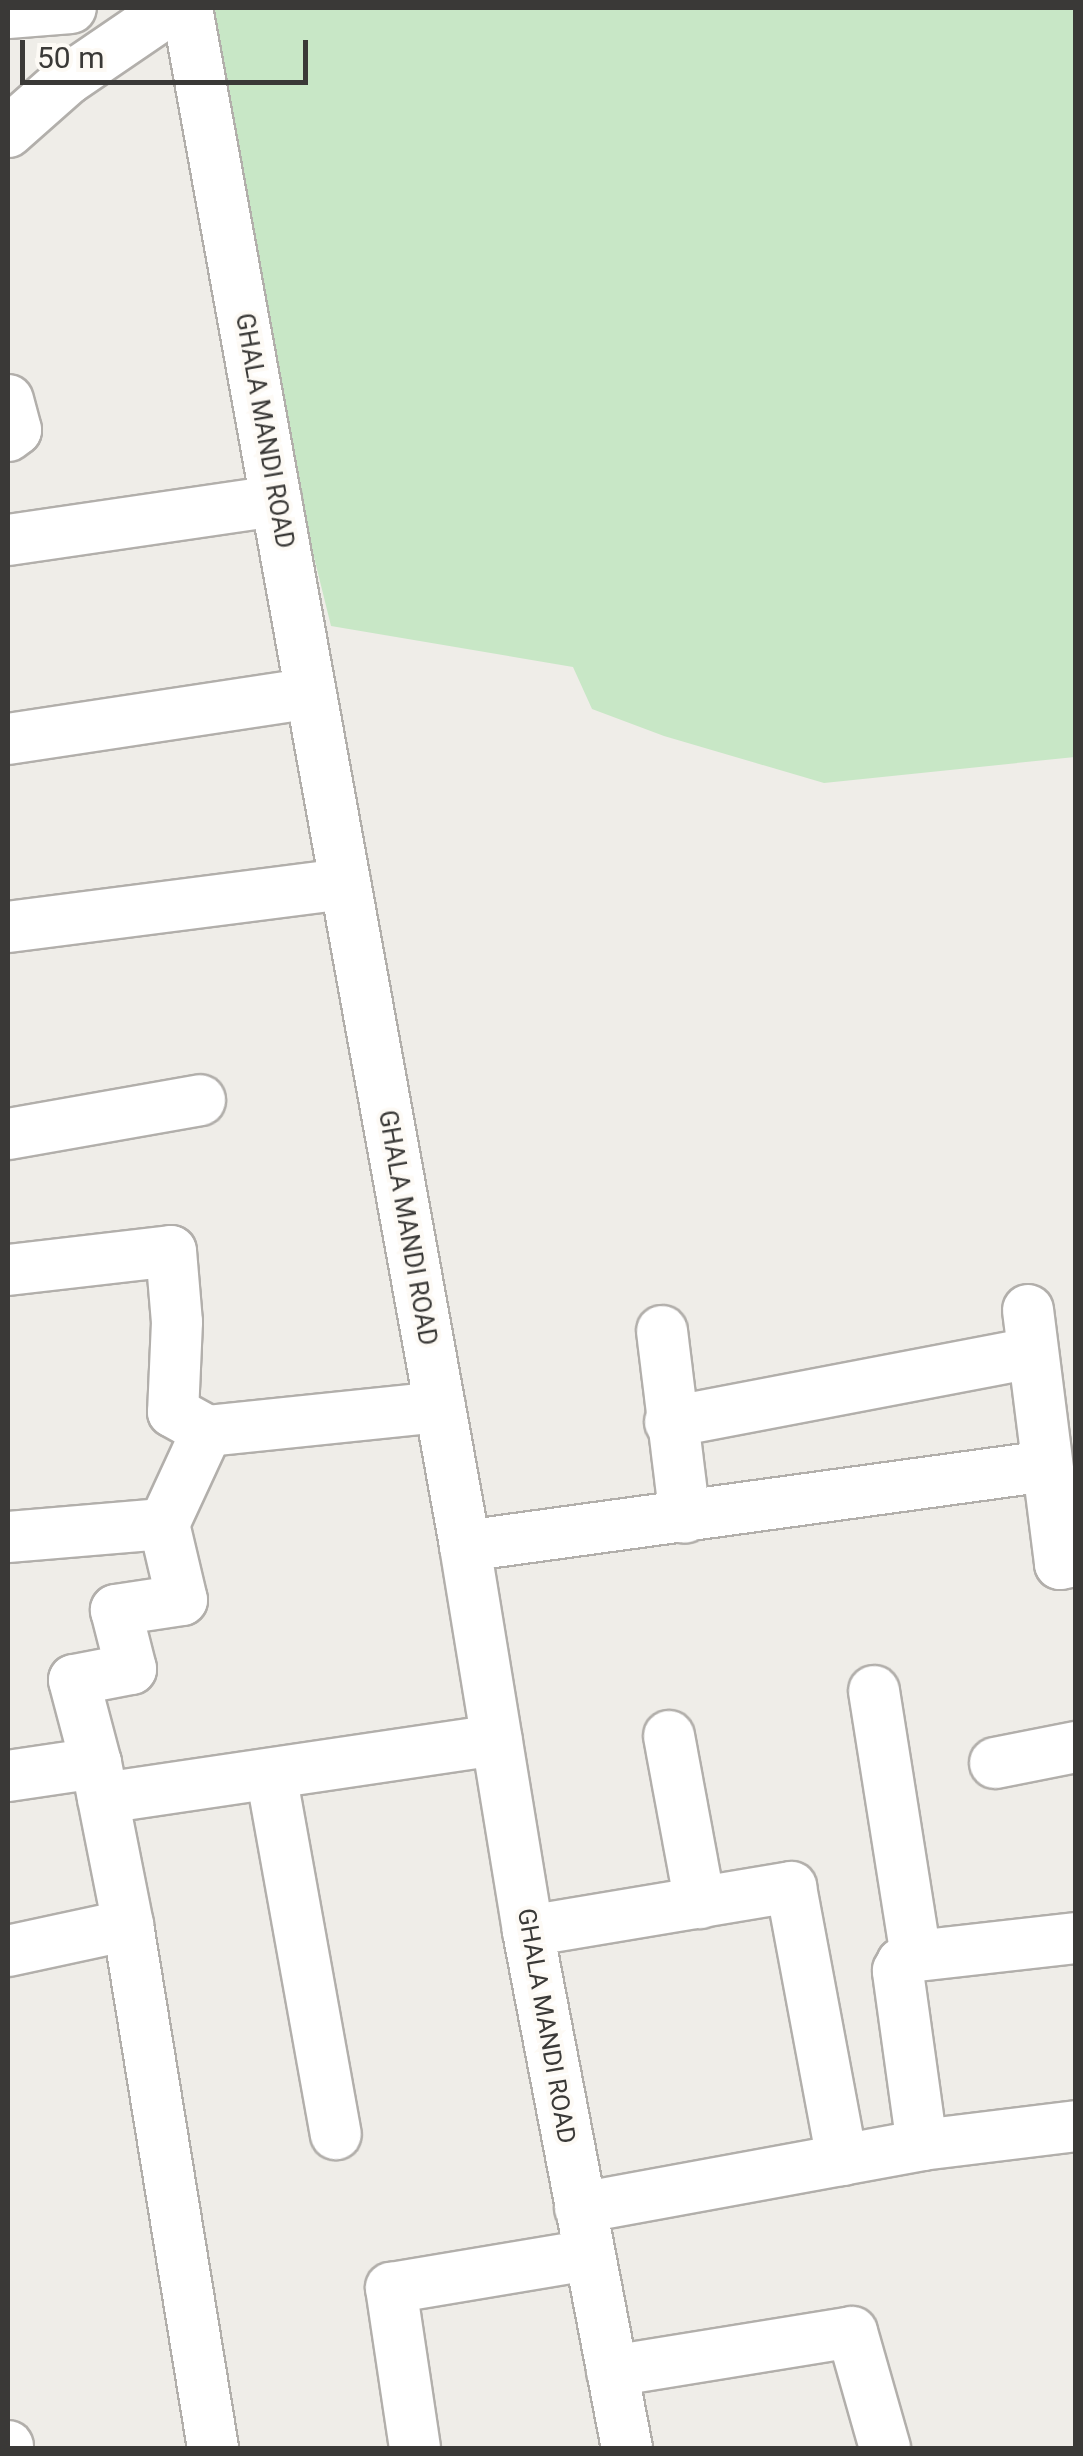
<!DOCTYPE html>
<html>
<head>
<meta charset="utf-8">
<style>
  body { margin:0 }
  #map { position:relative; width:1083px; height:2456px; overflow:hidden; background:#efede8; font-family:Roboto,sans-serif }
  div>[style] { position:absolute }
  .green>* { inset:0; background:#c8e7c6 }
  .roads { filter:drop-shadow(2px 0 #b2afab) drop-shadow(-2px 0 #b2afab) drop-shadow(0 2px #b2afab) drop-shadow(0 -2px #b2afab) }
  .minor>* { height:50px; margin:-25px; padding:0 25px; transform-origin:25px; border-radius:25px; background:#fff }
  span { translate:-50% -50%; white-space:nowrap; text-align:center; line-height:1.15; -webkit-text-stroke:8px #fdfaf5; paint-order:stroke }
  .street-label { font-size:25px; color:#3a3937 }
  .frame { position:absolute; inset:0; border:10px solid #3a3937; pointer-events:none }
  .scale { position:absolute; left:20px; top:40px; width:288px; height:45px; box-sizing:border-box; border:5px solid #3a3937; border-top:0; padding-left:12px; font-size:30px; line-height:35px; white-space:nowrap; color:#3a3937; -webkit-text-stroke:8px #fdfaf5; paint-order:stroke }
</style>
</head>
<body>
<div id="map">
  <div class="green">
    <i style="clip-path:polygon(200px 8px,1075px 8px,1075px 757px,824px 783px,664px 736px,592px 709px,573px 667px,331px 626px,213px 148px)"></i>
  </div>
  <div class="roads">
    <div class="minor">
      <i style="left:187px;top:8px;width:1563px;rotate:79.75deg"></i>
      <i style="left:465px;top:1546px;width:390px;rotate:80.7deg"></i>
      <i style="left:528px;top:1931px;width:526px;rotate:79.16deg"></i>
      <i style="left:8px;top:13px;width:63px;rotate:-4.5deg"></i>
      <i style="left:8px;top:132px;width:80px;rotate:-41.5deg"></i>
      <i style="left:68px;top:79px;width:126px;rotate:-34.3deg"></i>
      <i style="left:8px;top:400px;width:31px;rotate:75deg"></i>
      <i style="left:16px;top:430px;width:10px;rotate:143deg"></i>
      <i style="left:8px;top:540px;width:271px;rotate:-8.3deg"></i>
      <i style="left:8px;top:739px;width:306px;rotate:-8.6deg"></i>
      <i style="left:8px;top:927px;width:340px;rotate:-7.3deg"></i>
      <i style="left:8px;top:1134px;width:195px;rotate:-10deg"></i>
      <i style="left:8px;top:1270px;width:164px;rotate:-6.6deg"></i>
      <i style="left:171px;top:1251px;width:71px;rotate:85.2deg"></i>
      <i style="left:177px;top:1322px;width:90px;rotate:92.5deg"></i>
      <i style="left:173px;top:1412px;width:39px;rotate:29deg"></i>
      <i style="left:207px;top:1431px;width:102px;rotate:114.8deg"></i>
      <i style="left:164px;top:1524px;width:78px;rotate:76.7deg"></i>
      <i style="left:182px;top:1600px;width:67px;rotate:171.4deg"></i>
      <i style="left:116px;top:1610px;width:61px;rotate:75.7deg"></i>
      <i style="left:131px;top:1669px;width:58px;rotate:169.1deg"></i>
      <i style="left:74px;top:1680px;width:86px;rotate:75.2deg"></i>
      <i style="left:96px;top:1763px;width:165px;rotate:78.8deg"></i>
      <i style="left:128px;top:1925px;width:530px;rotate:80.77deg"></i>
      <i style="left:1028px;top:1310px;width:256px;rotate:82.8deg"></i>
      <i style="left:1060px;top:1564px;width:16px;rotate:-11deg"></i>
      <i style="left:662px;top:1331px;width:188px;rotate:83deg"></i>
      <i style="left:670px;top:1422px;width:369px;rotate:-10.8deg"></i>
      <i style="left:207px;top:1431px;width:234px;rotate:-5.9deg"></i>
      <i style="left:8px;top:1537px;width:157px;rotate:-4.8deg"></i>
      <i style="left:465px;top:1546px;width:587px;rotate:-7.83deg"></i>
      <i style="left:874px;top:1691px;width:268px;rotate:81deg"></i>
      <i style="left:669px;top:1736px;width:170px;rotate:79.5deg"></i>
      <i style="left:995px;top:1763px;width:83px;rotate:-11.2deg"></i>
      <i style="left:271px;top:1774px;width:366px;rotate:79.8deg"></i>
      <i style="left:8px;top:1776px;width:89px;rotate:-8.4deg"></i>
      <i style="left:103px;top:1798px;width:398px;rotate:-8.4deg"></i>
      <i style="left:528px;top:1931px;width:267px;rotate:-9.5deg"></i>
      <i style="left:791px;top:1887px;width:278px;rotate:79.4deg"></i>
      <i style="left:8px;top:1951px;width:123px;rotate:-12.2deg"></i>
      <i style="left:922px;top:2145px;width:176px;rotate:-97.9deg"></i>
      <i style="left:898px;top:1971px;width:9px;rotate:-63deg"></i>
      <i style="left:902px;top:1963px;width:16px;rotate:-27deg"></i>
      <i style="left:916px;top:1956px;width:161px;rotate:-6.4deg"></i>
      <i style="left:580px;top:2208px;width:348px;rotate:-10.4deg"></i>
      <i style="left:922px;top:2145px;width:155px;rotate:-7deg"></i>
      <i style="left:612px;top:2371px;width:243px;rotate:-9.2deg"></i>
      <i style="left:852px;top:2332px;width:121px;rotate:74.1deg"></i>
      <i style="left:8px;top:2446px;width:2px;rotate:90deg"></i>
      <i style="left:415px;top:2448px;width:162px;rotate:-98.5deg"></i>
      <i style="left:391px;top:2288px;width:200px;rotate:-9.5deg"></i>
    </div>
  </div>
  <div class="street-label">
    <span style="left:264px;top:431px;rotate:80deg">GHALA MANDI ROAD</span>
    <span style="left:407px;top:1228px;rotate:80deg">GHALA MANDI ROAD</span>
    <span style="left:546px;top:2026px;rotate:80deg">GHALA MANDI ROAD</span>
  </div>
  <div class="frame"></div>
  <div class="scale">50 m</div>
</div>
</body>
</html>
